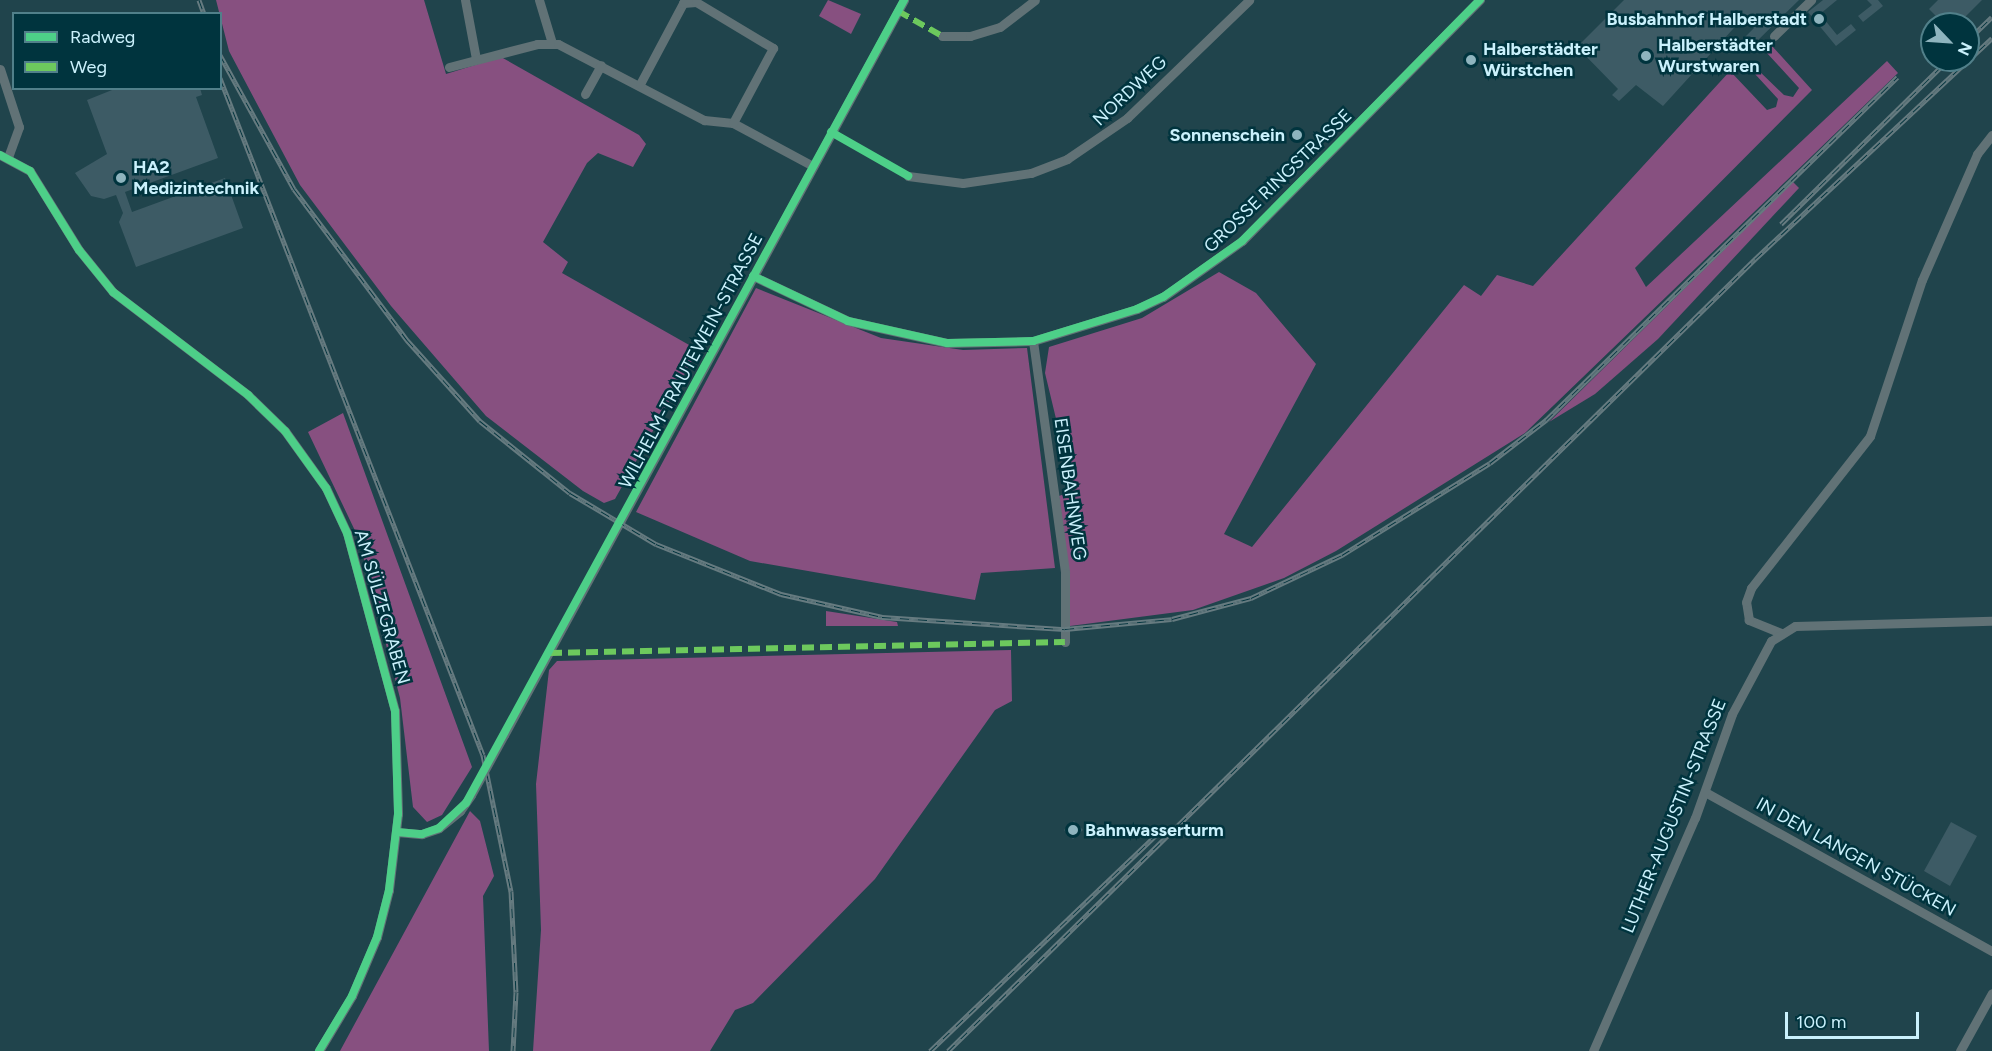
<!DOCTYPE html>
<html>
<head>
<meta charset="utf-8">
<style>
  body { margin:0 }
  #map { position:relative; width:1992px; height:1051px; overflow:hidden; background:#20444c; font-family:Figtree,sans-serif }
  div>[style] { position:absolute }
  .green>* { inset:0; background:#875080 }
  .building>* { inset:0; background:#3d5b65 }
  .minor>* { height:9px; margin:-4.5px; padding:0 4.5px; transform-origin:4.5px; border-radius:4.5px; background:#617276 }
  .rail>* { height:5px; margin-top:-2.5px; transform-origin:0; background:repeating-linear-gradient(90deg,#00343e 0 9px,#667b80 0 18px); box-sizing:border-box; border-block:2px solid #667b80 }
  .minor-bridge>* { height:9px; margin:-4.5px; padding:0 4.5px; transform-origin:4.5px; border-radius:4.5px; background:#617276 }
  .quiet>* { height:6px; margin-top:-3px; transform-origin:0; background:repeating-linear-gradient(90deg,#6dc95d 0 12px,transparent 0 18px) }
  .cycleway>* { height:8px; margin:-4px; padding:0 4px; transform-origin:4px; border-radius:4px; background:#4dcf88 }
  .dots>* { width:16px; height:16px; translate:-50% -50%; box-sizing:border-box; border:3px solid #00343e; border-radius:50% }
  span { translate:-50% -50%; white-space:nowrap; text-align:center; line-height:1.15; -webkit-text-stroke:5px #00343e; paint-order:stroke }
  .poi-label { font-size:18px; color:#caf1fc; font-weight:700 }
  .right { translate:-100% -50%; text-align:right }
  .left { translate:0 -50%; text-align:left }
  .street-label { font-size:18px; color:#caf1fc }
  .legend { position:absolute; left:12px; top:12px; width:210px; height:78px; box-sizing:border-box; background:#00343e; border:2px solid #51808a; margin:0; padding:8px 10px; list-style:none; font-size:18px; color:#caf1fc }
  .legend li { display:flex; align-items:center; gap:12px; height:30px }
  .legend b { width:30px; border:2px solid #51808a }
  .north { position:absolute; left:1920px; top:12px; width:60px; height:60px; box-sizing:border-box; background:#00343e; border:2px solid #51808a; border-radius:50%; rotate:115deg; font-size:16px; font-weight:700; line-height:24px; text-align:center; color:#caf1fc }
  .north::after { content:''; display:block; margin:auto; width:21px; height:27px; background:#8eb4be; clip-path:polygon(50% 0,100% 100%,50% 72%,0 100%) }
  .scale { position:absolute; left:1785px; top:1012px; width:134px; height:27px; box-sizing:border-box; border:3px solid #caf1fc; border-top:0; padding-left:8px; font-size:18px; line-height:21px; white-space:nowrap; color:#caf1fc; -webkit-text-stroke:4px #00343e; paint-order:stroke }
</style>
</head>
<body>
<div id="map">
  <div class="green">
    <i style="clip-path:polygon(216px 0,424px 0,446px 74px,501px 57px,639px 135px,646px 144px,633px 167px,598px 153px,587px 163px,543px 242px,568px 262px,562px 273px,698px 350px,615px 499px,604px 503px,583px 491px,486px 416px,391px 306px,300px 185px,229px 51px)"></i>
    <i style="clip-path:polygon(828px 0,861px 14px,851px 34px,819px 16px)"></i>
    <i style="clip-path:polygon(1772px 46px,1812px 90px,1635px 268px,1646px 287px,1887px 61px,1898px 73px,1525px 433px,1336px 551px,1284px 578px,1193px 610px,1070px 626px,1069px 574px,1059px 496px,1077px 489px,1071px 481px,1045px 373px,1049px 347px,1142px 318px,1219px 272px,1256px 293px,1316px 364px,1224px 534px,1252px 547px,1464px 285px,1481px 296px,1497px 275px,1533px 286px,1730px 71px,1767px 110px,1776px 107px,1778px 99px,1755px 74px,1755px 67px,1784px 95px,1793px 97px,1799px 88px,1766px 52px)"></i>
    <i style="clip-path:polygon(1793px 182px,1799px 188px,1658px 339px,1595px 394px,1549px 422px)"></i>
    <i style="clip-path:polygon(756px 288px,881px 338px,963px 350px,1027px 348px,1055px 568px,981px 573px,975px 600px,750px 561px,636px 512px)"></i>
    <i style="clip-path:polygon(343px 413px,472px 767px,442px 815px,427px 822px,413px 807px,400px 698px,358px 537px,308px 432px)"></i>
    <i style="clip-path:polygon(826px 611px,897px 622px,898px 626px,826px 626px)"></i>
    <i style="clip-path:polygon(1011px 650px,1012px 701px,995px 710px,875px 879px,753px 1003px,735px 1010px,710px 1051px,533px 1051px,541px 930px,536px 784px,549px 670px,557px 661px)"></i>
    <i style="clip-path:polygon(470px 811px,480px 821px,494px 876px,483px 896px,489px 1051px,340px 1051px)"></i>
  </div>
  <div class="building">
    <i style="clip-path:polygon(1624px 0,1799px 0,1752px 46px,1744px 38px,1754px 28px,1743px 18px,1663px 106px,1636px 85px,1619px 101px,1612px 95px,1618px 89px,1577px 47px)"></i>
    <i style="clip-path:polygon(1823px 0,1837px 0,1820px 14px,1837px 35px,1851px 24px,1856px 30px,1836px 46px,1808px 12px)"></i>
    <i style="clip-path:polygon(1867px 0,1878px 0,1883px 6px,1863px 22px,1858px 16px,1872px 5px)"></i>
    <i style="clip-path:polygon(1938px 0,1982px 0,1958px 24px,1935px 24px,1940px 20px,1929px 9px)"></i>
    <i style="clip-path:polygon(117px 88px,200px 88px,202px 95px,196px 97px,218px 158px,125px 192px,132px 212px,225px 178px,243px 228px,136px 267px,119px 222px,123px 213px,116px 195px,104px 199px,91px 196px,75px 173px,107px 154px,87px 100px)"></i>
    <i style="clip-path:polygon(1074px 821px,1083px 830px,1073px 839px,1064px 830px)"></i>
    <i style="clip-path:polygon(1951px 822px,1977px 836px,1950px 886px,1924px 871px)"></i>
  </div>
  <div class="minor">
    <i style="left:465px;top:0;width:60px;rotate:79.4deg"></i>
    <i style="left:539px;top:0;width:45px;rotate:73.2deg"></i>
    <i style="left:942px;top:36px;width:28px"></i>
    <i style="left:970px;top:36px;width:31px;rotate:-17deg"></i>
    <i style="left:1000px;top:27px;width:44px;rotate:-37.6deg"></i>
    <i style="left:1774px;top:36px;width:52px;rotate:-44.2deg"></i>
    <i style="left:449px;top:67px;width:91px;rotate:-14.6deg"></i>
    <i style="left:537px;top:44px;width:21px"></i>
    <i style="left:558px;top:44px;width:165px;rotate:27.5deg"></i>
    <i style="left:704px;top:120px;width:29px;rotate:6deg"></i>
    <i style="left:733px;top:123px;width:91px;rotate:28.3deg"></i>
    <i style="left:0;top:69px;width:61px;rotate:71.9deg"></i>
    <i style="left:19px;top:127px;width:32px;rotate:110deg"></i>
    <i style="left:640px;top:84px;width:92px;rotate:-62deg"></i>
    <i style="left:683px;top:3px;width:13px;rotate:-4deg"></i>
    <i style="left:696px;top:2px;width:90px;rotate:30.9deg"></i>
    <i style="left:773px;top:48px;width:85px;rotate:118.1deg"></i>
    <i style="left:585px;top:94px;width:33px;rotate:-61deg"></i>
    <i style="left:0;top:155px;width:34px;rotate:28deg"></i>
    <i style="left:30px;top:171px;width:93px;rotate:58.2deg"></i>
    <i style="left:79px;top:250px;width:54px;rotate:51deg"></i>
    <i style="left:113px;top:292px;width:170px;rotate:37.3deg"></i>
    <i style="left:248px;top:395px;width:52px;rotate:44.2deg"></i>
    <i style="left:285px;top:431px;width:70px;rotate:54.3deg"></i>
    <i style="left:326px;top:488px;width:50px;rotate:65deg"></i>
    <i style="left:347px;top:533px;width:184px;rotate:74.9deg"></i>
    <i style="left:395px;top:711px;width:103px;rotate:88.3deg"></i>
    <i style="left:398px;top:814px;width:77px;rotate:96.8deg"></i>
    <i style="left:389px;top:890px;width:49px;rotate:104.3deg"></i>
    <i style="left:377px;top:937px;width:64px;rotate:113deg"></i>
    <i style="left:352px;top:996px;width:64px;rotate:121deg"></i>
    <i style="left:908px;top:176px;width:55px;rotate:7.3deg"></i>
    <i style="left:963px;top:183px;width:69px;rotate:-8.4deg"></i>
    <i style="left:1031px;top:173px;width:39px;rotate:-21deg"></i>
    <i style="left:1067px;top:159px;width:73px;rotate:-34.3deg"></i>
    <i style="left:1127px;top:118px;width:170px;rotate:-44deg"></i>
    <i style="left:753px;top:276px;width:105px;rotate:25.3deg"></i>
    <i style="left:848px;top:321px;width:101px;rotate:12.5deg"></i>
    <i style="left:947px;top:343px;width:86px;rotate:-1.3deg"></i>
    <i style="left:1033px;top:341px;width:109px;rotate:-17.1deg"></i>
    <i style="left:1137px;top:309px;width:29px;rotate:-25deg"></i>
    <i style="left:1163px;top:297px;width:97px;rotate:-35.3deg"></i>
    <i style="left:1242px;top:241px;width:339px;rotate:-45.4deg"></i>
    <i style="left:1033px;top:341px;width:234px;rotate:82.1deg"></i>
    <i style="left:1065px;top:573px;width:69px;rotate:90deg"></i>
    <i style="left:1781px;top:633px;width:35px;rotate:-158deg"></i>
    <i style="left:1749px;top:620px;width:18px;rotate:-99deg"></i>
    <i style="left:1746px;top:602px;width:15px;rotate:-70deg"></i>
    <i style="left:1751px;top:588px;width:193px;rotate:-51.9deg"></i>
    <i style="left:1870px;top:436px;width:164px;rotate:-71.6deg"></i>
    <i style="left:1922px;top:280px;width:137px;rotate:-66.4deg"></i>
    <i style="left:1977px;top:154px;width:24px;rotate:-52deg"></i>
    <i style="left:504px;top:735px;width:837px;rotate:-61.44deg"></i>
    <i style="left:1705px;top:792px;width:328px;rotate:29deg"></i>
    <i style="left:397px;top:832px;width:25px;rotate:5deg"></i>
    <i style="left:422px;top:834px;width:18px;rotate:-19deg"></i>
    <i style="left:439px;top:828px;width:27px;rotate:-39deg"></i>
    <i style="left:460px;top:811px;width:19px;rotate:-55deg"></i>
    <i style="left:1593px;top:1051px;width:254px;rotate:-66.4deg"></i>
    <i style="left:1695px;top:818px;width:110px;rotate:-70.4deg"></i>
    <i style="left:1732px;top:714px;width:83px;rotate:-61.9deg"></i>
    <i style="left:1771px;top:641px;width:28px;rotate:-32deg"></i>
    <i style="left:1795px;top:626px;width:197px;rotate:-1.5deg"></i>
    <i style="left:1960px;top:1051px;width:66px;rotate:-61.1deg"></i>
  </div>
  <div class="rail">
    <i style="left:199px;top:0;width:15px;rotate:70deg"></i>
    <i style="left:1968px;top:40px;width:33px;rotate:-44deg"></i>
    <i style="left:220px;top:55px;width:153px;rotate:61.1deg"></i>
    <i style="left:294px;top:189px;width:189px;rotate:53.2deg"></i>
    <i style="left:407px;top:340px;width:109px;rotate:48deg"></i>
    <i style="left:480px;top:421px;width:115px;rotate:38.7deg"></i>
    <i style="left:570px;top:493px;width:100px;rotate:30.7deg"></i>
    <i style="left:656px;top:544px;width:135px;rotate:21.8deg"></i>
    <i style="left:781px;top:594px;width:104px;rotate:12.8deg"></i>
    <i style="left:882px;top:617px;width:183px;rotate:3.8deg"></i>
    <i style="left:1065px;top:629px;width:107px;rotate:-5.3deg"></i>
    <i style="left:1172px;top:619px;width:82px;rotate:-14.9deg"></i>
    <i style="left:1251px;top:598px;width:101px;rotate:-25.3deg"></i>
    <i style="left:1342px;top:555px;width:174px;rotate:-31.9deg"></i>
    <i style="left:1490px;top:463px;width:71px;rotate:-37.5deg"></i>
    <i style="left:1546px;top:420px;width:491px;rotate:-44.3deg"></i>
    <i style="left:220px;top:78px;width:726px;rotate:68.77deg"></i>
    <i style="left:483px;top:755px;width:139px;rotate:78.4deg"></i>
    <i style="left:511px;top:891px;width:101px;rotate:87.2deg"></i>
    <i style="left:516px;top:992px;width:59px;rotate:92.9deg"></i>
    <i style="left:1781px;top:224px;width:234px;rotate:-44.5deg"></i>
    <i style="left:930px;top:1051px;width:317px;rotate:-43.7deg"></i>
    <i style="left:948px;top:1051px;width:1131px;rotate:-44.46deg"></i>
    <i style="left:1755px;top:259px;width:324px;rotate:-43deg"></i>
  </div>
  <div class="minor-bridge">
    <i style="left:471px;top:795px;width:68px;rotate:-61.2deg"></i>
  </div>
  <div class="quiet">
    <i style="left:898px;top:11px;width:51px;rotate:29.6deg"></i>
    <i style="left:550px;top:653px;width:515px;rotate:-1.22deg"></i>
  </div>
  <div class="cycleway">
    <i style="left:831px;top:132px;width:89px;rotate:29.7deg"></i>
    <i style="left:0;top:155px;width:34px;rotate:28deg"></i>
    <i style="left:30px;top:171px;width:93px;rotate:58.2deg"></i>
    <i style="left:79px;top:250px;width:54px;rotate:51deg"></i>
    <i style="left:113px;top:292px;width:170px;rotate:37.3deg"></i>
    <i style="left:248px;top:395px;width:52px;rotate:44.2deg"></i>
    <i style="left:285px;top:431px;width:70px;rotate:54.3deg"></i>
    <i style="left:326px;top:488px;width:50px;rotate:65deg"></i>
    <i style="left:347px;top:533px;width:184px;rotate:74.9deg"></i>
    <i style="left:395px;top:711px;width:103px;rotate:88.3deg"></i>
    <i style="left:398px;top:814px;width:77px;rotate:96.8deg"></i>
    <i style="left:389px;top:890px;width:49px;rotate:104.3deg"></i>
    <i style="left:377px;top:937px;width:64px;rotate:113deg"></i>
    <i style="left:352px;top:996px;width:64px;rotate:121deg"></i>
    <i style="left:753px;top:276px;width:105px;rotate:25.3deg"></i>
    <i style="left:848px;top:321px;width:101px;rotate:12.5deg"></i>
    <i style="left:947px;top:343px;width:86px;rotate:-1.3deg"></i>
    <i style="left:1033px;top:341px;width:109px;rotate:-17.1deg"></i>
    <i style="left:1137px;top:309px;width:29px;rotate:-25deg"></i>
    <i style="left:1163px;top:297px;width:97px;rotate:-35.3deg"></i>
    <i style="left:1242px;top:241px;width:339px;rotate:-45.4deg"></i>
    <i style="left:397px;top:832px;width:25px;rotate:5deg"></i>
    <i style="left:422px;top:834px;width:18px;rotate:-19deg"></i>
    <i style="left:439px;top:828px;width:37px;rotate:-43deg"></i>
    <i style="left:466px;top:803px;width:915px;rotate:-61.39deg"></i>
  </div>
  <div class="dots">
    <i style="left:1819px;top:19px;background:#8eb4be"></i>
    <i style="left:1646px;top:56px;background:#8eb4be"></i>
    <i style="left:1471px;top:60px;background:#8eb4be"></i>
    <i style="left:1297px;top:135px;background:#8eb4be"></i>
    <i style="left:121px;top:178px;background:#8eb4be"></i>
    <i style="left:1073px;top:830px;background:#8eb4be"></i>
  </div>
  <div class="poi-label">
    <span class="right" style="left:1807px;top:19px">Busbahnhof Halberstadt</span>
    <span class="left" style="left:1658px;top:56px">Halberstädter<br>Wurstwaren</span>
    <span class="left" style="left:1483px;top:60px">Halberstädter<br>Würstchen</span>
    <span class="right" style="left:1285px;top:135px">Sonnenschein</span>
    <span class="left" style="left:133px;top:178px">HA2<br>Medizintechnik</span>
    <span class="left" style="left:1085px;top:830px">Bahnwasserturm</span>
  </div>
  <div class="street-label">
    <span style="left:1130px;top:91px;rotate:-43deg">NORDWEG</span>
    <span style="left:1278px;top:181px;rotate:-44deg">GROSSE RINGSTRASSE</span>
    <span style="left:691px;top:361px;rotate:-62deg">WILHELM-TRAUTEWEIN-STRASSE</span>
    <span style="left:1070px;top:489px;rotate:82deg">EISENBAHNWEG</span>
    <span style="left:382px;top:607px;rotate:74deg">AM SÜLZEGRABEN</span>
    <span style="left:1674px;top:816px;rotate:-68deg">LUTHER-AUGUSTIN-STRASSE</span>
    <span style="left:1856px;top:857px;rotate:29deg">IN DEN LANGEN STÜCKEN</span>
  </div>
  <ul class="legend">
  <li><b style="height:8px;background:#4dcf88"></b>Radweg</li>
  <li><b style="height:8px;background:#6dc95d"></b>Weg</li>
  </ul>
  <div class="north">N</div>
  <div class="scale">100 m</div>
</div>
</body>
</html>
